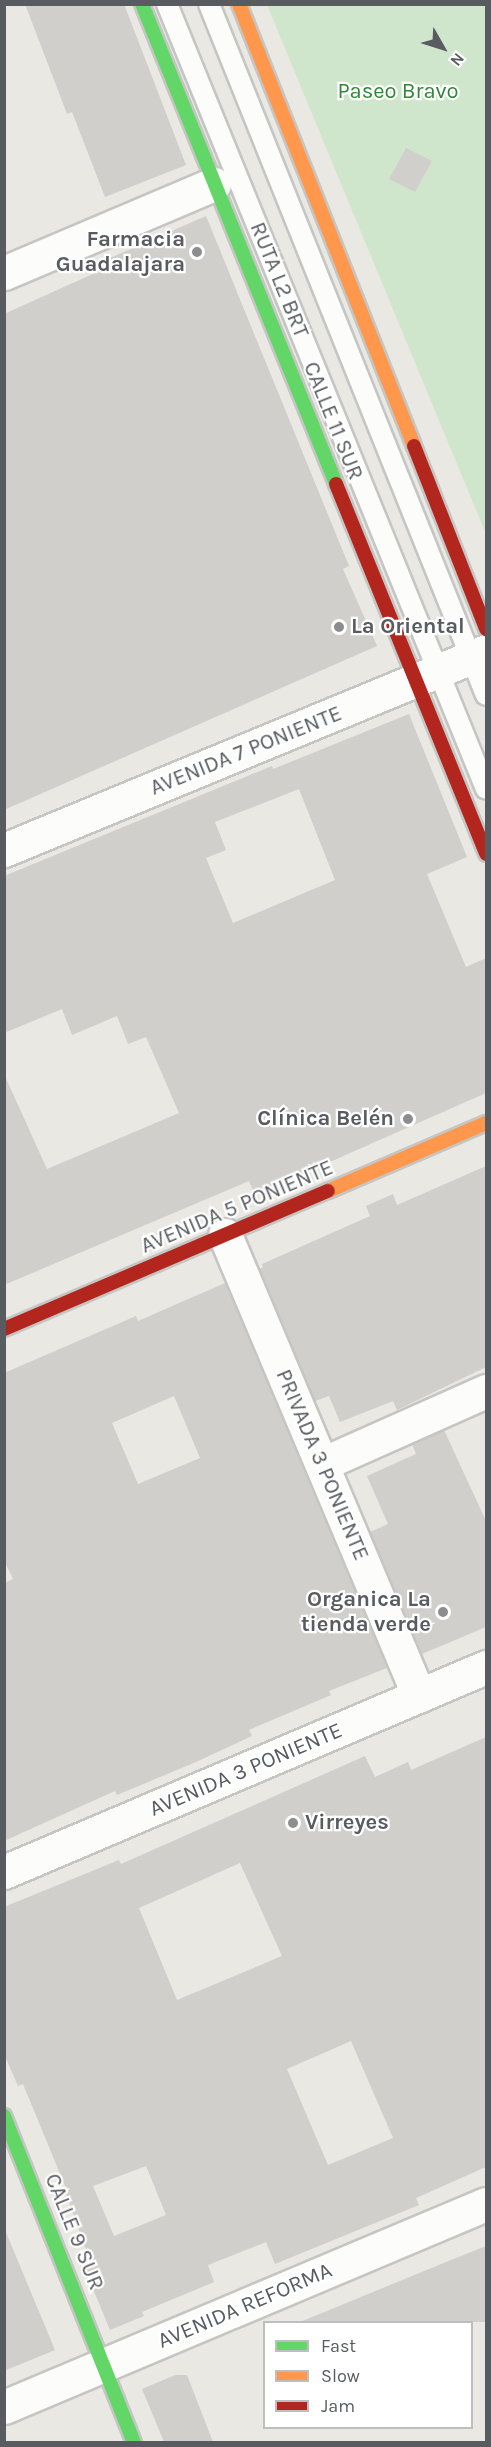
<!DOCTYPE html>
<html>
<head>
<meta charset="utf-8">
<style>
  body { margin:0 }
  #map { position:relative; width:491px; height:2447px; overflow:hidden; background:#e9e8e2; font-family:Karla,sans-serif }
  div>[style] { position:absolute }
  .green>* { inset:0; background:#cfe6cd }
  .building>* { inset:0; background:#d0cfcb }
  .roads { filter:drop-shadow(2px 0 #c5c5c3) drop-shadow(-2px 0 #c5c5c3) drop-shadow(0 2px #c5c5c3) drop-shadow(0 -2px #c5c5c3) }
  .lane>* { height:20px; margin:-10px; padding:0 10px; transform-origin:10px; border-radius:10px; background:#fcfcfb }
  .street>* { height:33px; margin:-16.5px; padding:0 16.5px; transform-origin:16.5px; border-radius:16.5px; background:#fcfcfb }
  .fast>* { height:14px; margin:-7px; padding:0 7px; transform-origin:7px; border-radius:7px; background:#63d668 }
  .slow>* { height:14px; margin:-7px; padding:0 7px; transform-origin:7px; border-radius:7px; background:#ff974d }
  .jam>* { height:14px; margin:-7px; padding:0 7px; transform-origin:7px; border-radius:7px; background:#b3261e }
  .dots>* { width:16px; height:16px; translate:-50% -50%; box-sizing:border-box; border:3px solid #fff; border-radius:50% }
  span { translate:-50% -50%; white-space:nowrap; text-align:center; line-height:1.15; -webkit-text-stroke:4.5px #fff; paint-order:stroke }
  .park-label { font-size:22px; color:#328637 }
  .poi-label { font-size:22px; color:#585c61; font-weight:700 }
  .right { translate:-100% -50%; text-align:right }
  .left { translate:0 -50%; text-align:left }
  .street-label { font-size:22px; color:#585c61 }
  .frame { position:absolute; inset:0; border:6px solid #585c61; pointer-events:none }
  .legend { position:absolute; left:263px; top:2321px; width:210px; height:108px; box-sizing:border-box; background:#fff; border:2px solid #bcbec0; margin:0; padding:8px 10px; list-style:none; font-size:18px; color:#585c61 }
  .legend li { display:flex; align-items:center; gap:12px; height:30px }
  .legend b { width:30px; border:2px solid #bcbec0 }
  .north { position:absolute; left:413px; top:18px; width:60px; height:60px; -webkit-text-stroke:4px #fff; paint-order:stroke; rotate:129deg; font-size:16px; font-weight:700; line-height:24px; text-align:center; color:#585c61 }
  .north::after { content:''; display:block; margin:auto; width:21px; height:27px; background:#585c61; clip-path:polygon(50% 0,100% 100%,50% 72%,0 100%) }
</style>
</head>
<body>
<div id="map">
  <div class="green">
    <i style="clip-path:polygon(267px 5px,486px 5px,486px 534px)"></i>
  </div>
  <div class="building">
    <i style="clip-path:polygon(25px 4px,124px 4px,186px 165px,105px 197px,72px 112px,67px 114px)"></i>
    <i style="clip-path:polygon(406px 148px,432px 161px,415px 192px,389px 179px)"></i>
    <i style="clip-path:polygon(206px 216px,349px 566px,343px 569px,377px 646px,4px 810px,4px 314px,106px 268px,103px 261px)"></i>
    <i style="clip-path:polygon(evenodd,409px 714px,467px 857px,427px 874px,466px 967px,486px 958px,486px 1093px,255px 1195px,249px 1181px,4px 1285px,4px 1074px,47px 1169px,179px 1113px,146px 1037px,128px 1044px,117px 1016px,72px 1035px,62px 1009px,4px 1033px,4px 876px,272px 766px,273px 769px,409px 714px,299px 789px,335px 880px,233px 923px,206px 858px,226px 850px,215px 822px,299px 789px)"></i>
    <i style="clip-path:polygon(486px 1166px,486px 1367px,397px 1410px,393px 1401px,340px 1422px,329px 1396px,315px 1401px,260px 1269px,263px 1267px,262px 1264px,370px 1216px,366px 1206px,393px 1194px,397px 1205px)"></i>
    <i style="clip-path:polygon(evenodd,225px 1283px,387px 1668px,329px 1691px,331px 1695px,249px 1730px,252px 1736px,196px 1762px,117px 1795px,115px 1791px,4px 1841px,4px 1583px,13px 1579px,4px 1560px,4px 1373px,136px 1316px,138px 1321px,225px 1283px,174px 1396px,200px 1458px,138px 1484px,112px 1423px,174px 1396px)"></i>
    <i style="clip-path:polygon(444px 1430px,486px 1521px,486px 1627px,422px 1654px,370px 1532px,388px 1524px,367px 1476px,416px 1454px,412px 1444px)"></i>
    <i style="clip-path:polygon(evenodd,486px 1737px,486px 2167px,416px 2198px,419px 2205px,275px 2264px,266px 2242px,208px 2265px,214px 2282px,142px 2312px,144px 2316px,110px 2330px,84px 2267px,91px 2264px,66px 2194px,68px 2193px,23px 2084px,18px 2086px,4px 2054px,4px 1907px,119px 1860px,121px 1864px,365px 1756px,375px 1777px,408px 1762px,411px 1770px,486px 1737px,240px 1863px,282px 1956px,177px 2000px,139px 1908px,240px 1863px,486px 1737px,351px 2041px,393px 2138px,328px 2165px,287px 2069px,351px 2041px,486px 1737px,146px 2166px,166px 2215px,114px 2236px,93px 2186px,146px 2166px)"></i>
    <i style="clip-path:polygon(5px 2230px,55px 2350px,4px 2371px,4px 2231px)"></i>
    <i style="clip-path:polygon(486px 2246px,486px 2322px,300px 2322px,451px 2260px)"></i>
    <i style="clip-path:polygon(175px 2375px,187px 2375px,213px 2442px,164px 2442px,142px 2389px)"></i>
  </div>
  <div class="roads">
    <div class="lane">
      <i style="left:167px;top:4px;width:847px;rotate:67.88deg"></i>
      <i style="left:209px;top:4px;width:744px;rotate:68.16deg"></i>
    </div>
    <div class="street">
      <i style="left:4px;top:273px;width:228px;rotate:-23deg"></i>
      <i style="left:4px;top:850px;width:521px;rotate:-22.43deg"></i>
      <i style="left:225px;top:1235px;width:500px;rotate:67.18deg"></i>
      <i style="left:322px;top:1464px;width:180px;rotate:-24deg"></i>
      <i style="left:4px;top:1872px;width:524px;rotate:-23.04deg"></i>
      <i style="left:4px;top:2407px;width:523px;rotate:-22.84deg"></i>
    </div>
    <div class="fast">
      <i style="left:142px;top:4px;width:518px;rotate:67.99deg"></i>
      <i style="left:4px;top:2116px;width:351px;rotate:68.3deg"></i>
    </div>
    <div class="slow">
      <i style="left:239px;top:4px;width:475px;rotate:68.4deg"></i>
      <i style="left:328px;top:1191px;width:172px;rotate:-23.3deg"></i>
    </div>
    <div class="jam">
      <i style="left:414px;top:446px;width:197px;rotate:68.5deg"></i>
      <i style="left:336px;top:484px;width:399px;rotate:67.9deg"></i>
      <i style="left:4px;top:1329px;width:352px;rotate:-23.1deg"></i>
    </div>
  </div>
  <div class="dots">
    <i style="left:197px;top:252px;background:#8b8d8e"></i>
    <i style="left:339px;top:627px;background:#8b8d8e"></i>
    <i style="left:408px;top:1119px;background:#8b8d8e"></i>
    <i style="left:443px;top:1612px;background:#8b8d8e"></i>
    <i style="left:293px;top:1823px;background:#8b8d8e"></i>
  </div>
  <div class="park-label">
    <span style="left:398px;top:92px">Paseo Bravo</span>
  </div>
  <div class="poi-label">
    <span class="right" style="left:185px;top:252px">Farmacia<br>Guadalajara</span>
    <span class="left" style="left:351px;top:627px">La Oriental</span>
    <span class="right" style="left:394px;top:1119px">Clínica Belén</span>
    <span class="right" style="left:431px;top:1612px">Organica La<br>tienda verde</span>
    <span class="left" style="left:305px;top:1823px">Virreyes</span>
  </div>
  <div class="street-label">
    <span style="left:279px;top:280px;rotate:68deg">RUTA L2 BRT</span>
    <span style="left:333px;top:421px;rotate:68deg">CALLE 11 SUR</span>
    <span style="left:246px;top:751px;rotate:-22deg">AVENIDA 7 PONIENTE</span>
    <span style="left:237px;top:1207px;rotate:-23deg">AVENIDA 5 PONIENTE</span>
    <span style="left:322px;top:1465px;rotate:67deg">PRIVADA 3 PONIENTE</span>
    <span style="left:246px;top:1770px;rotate:-23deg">AVENIDA 3 PONIENTE</span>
    <span style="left:74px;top:2232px;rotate:68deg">CALLE 9 SUR</span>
    <span style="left:245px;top:2306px;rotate:-23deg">AVENIDA REFORMA</span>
  </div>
  <div class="frame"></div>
  <ul class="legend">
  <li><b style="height:8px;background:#63d668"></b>Fast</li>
  <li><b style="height:8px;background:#ff974d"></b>Slow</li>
  <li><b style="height:8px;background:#b3261e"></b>Jam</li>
  </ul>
  <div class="north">N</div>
</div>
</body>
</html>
